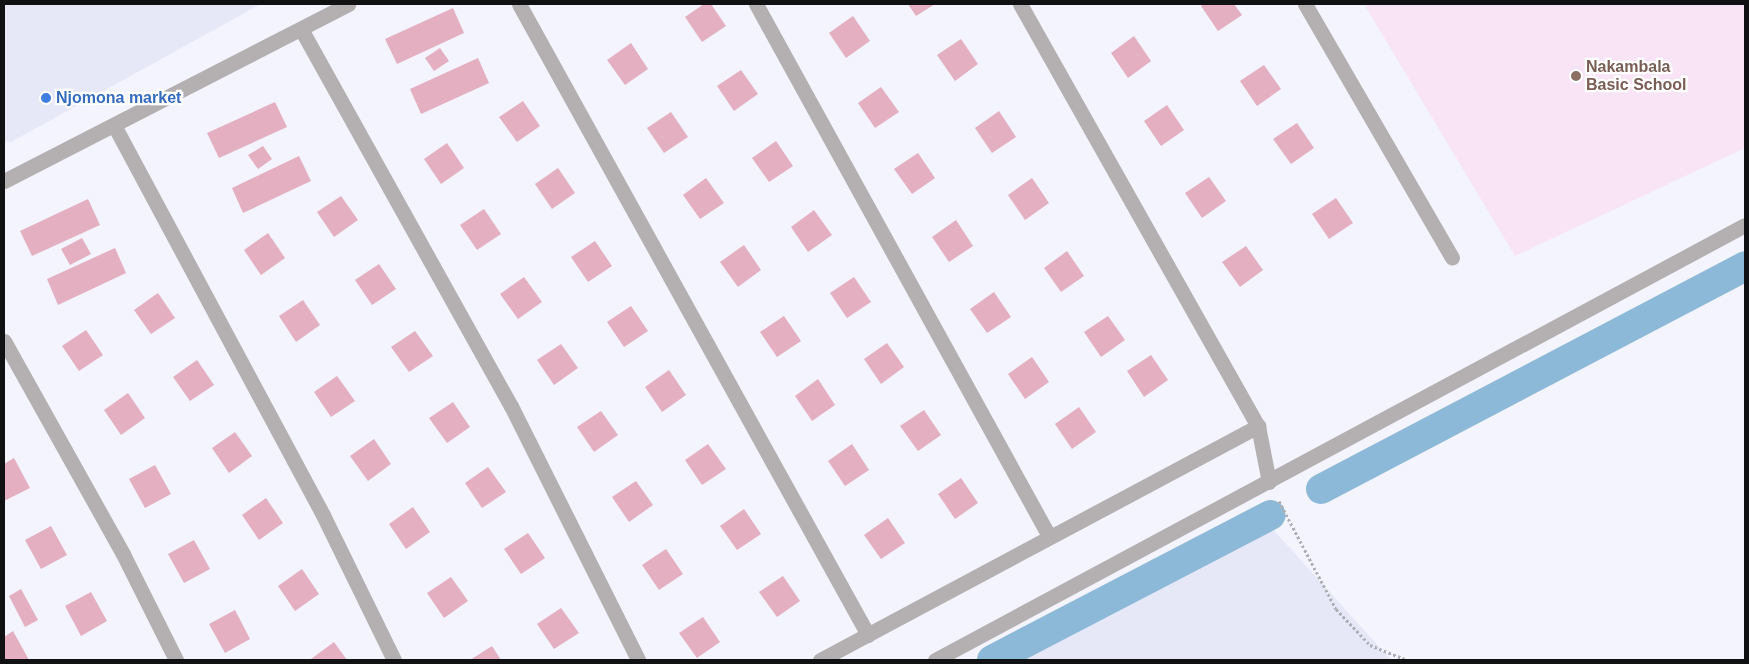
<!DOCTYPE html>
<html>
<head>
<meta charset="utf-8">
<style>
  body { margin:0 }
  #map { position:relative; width:1749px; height:664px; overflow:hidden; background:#f3f4fd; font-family:Helvetica,sans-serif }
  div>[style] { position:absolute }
  .built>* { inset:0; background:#e6e8f8 }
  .education>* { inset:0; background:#f8e4f5 }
  .canal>* { height:30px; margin:-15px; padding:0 15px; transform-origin:15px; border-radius:15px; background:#8db9d8 }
  .building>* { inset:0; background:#e3afc1 }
  .path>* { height:3px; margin-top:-1.5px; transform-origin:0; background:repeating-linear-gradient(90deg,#aeafb6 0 2.5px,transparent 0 5px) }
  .lane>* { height:15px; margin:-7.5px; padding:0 7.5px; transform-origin:7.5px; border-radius:7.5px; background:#b4b0b2 }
  .dots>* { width:14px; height:14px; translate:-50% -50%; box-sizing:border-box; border:2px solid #fff; border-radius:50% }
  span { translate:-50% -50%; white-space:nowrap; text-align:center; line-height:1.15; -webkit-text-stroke:4.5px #fff; paint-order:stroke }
  .education-label { font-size:16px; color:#785e54; font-weight:700 }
  .left { translate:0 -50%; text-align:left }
  .shop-label { font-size:16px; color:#366cbe; font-weight:700 }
  .frame { position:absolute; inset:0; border:5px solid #101113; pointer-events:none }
</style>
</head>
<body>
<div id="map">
  <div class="built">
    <i style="clip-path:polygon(4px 4px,261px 4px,11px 142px,4px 141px)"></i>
    <i style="clip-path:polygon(1261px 516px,1391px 660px,995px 660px,1260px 516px)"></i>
  </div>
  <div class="education">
    <i style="clip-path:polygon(1364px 4px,1745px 4px,1745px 148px,1515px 256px)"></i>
  </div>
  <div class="canal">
    <i style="left:1321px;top:489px;width:479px;rotate:-27.7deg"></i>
    <i style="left:992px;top:660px;width:314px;rotate:-27.5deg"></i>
  </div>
  <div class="building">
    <i style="clip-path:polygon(704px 4px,711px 4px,726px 26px,702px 42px,685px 17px)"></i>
    <i style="clip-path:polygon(908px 4px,935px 4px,916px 16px)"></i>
    <i style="clip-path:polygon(1204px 4px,1234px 4px,1242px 15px,1218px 31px,1201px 6px)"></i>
    <i style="clip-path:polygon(453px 8px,464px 33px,397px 64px,385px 39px)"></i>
    <i style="clip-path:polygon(853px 16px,870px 41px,846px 58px,829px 33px)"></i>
    <i style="clip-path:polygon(1134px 36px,1151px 61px,1128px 78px,1111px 53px)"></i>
    <i style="clip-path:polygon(961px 39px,978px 64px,955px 81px,937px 55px)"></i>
    <i style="clip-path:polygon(631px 43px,648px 69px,625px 85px,607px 60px)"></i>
    <i style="clip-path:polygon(440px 48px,449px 61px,434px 71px,425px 58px)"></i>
    <i style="clip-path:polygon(478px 58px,489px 83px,421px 114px,410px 89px)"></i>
    <i style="clip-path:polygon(1264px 65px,1281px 89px,1257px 106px,1240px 81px)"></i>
    <i style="clip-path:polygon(741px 70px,758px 94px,734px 111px,717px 86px)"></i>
    <i style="clip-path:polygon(881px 87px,899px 112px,875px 128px,858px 103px)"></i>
    <i style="clip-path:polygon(523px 101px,540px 126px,517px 142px,499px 117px)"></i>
    <i style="clip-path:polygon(275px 102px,287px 127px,219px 158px,207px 133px)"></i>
    <i style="clip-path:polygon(1167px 105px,1184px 130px,1161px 146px,1144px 121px)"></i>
    <i style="clip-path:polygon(999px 111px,1016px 137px,992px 153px,975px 128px)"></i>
    <i style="clip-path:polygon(671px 112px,688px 137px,664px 153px,647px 128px)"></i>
    <i style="clip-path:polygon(1297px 123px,1314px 148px,1291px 164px,1273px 139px)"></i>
    <i style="clip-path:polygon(776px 141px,793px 166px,769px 182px,752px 158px)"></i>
    <i style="clip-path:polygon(447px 143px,464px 168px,441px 184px,424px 159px)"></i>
    <i style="clip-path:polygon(263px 146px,272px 159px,258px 169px,248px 155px)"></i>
    <i style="clip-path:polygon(918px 153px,935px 178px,912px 194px,894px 169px)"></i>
    <i style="clip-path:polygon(299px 156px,311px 181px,243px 213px,232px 188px)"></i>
    <i style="clip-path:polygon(558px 168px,575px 193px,552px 209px,535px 184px)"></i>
    <i style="clip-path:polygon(1209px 177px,1226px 201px,1202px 218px,1185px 193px)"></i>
    <i style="clip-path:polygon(706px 178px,724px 203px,700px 219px,683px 195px)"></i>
    <i style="clip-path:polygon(1032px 178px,1049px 203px,1025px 220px,1008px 195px)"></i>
    <i style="clip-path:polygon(341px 196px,358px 220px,334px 237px,317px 212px)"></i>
    <i style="clip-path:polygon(1336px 198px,1353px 223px,1329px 239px,1312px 214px)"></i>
    <i style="clip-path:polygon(88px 199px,100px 225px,32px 256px,20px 231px)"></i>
    <i style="clip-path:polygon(484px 209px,501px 234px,477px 250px,460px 225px)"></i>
    <i style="clip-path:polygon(814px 210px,832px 235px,808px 252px,791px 227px)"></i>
    <i style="clip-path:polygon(956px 220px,973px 246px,949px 262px,932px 237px)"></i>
    <i style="clip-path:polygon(268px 233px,285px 258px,261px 275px,244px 250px)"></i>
    <i style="clip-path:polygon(82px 238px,91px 254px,70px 265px,61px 249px)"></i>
    <i style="clip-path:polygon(595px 241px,612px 266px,588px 282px,571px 257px)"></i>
    <i style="clip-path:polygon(744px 245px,761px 270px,738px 287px,720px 262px)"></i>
    <i style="clip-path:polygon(1246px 246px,1263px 270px,1240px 287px,1222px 262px)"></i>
    <i style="clip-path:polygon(115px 248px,126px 273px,58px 305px,47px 279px)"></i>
    <i style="clip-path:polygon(1067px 251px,1084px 276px,1061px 292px,1044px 268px)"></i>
    <i style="clip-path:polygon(379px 264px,396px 289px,372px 305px,355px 280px)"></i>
    <i style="clip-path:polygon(524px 277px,542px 302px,518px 319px,500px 294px)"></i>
    <i style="clip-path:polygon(854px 277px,871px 302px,847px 318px,830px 293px)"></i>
    <i style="clip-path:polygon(994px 292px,1011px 317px,987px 333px,970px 309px)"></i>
    <i style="clip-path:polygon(158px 293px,175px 318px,151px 334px,134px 310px)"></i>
    <i style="clip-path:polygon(303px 300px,320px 325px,296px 342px,279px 316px)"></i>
    <i style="clip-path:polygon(631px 306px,648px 331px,624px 347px,607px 322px)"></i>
    <i style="clip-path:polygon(784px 316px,801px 341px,777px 357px,760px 332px)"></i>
    <i style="clip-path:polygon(1108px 316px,1125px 340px,1101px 357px,1084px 332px)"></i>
    <i style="clip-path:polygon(86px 330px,103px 355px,79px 371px,62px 346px)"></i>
    <i style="clip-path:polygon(415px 331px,433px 356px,409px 372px,391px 347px)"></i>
    <i style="clip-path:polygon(887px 343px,904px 367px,881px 384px,864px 359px)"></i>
    <i style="clip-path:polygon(561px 344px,578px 368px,554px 385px,537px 360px)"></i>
    <i style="clip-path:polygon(1151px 355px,1168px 380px,1144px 397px,1127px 371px)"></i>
    <i style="clip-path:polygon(1032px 357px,1049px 382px,1025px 399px,1008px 374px)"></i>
    <i style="clip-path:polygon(197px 360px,214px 385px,190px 401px,173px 377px)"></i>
    <i style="clip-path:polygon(669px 370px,686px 395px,662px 412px,645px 387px)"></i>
    <i style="clip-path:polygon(337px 376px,355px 401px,331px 417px,314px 392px)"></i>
    <i style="clip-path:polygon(818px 379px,835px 405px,812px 421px,795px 396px)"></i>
    <i style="clip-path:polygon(128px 393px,145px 418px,121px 435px,104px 410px)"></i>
    <i style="clip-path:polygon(453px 402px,470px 427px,447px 443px,429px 418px)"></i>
    <i style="clip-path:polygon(1079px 407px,1096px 432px,1072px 449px,1055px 424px)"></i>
    <i style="clip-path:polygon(924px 410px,941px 435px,918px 451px,900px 426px)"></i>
    <i style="clip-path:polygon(601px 411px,618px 435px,594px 452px,577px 427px)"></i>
    <i style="clip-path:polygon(235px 432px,252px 456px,229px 473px,212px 448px)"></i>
    <i style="clip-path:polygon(374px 439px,391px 464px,368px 481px,350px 456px)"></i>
    <i style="clip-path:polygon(708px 444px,726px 469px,702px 485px,685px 460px)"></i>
    <i style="clip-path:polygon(852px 444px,869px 470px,845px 486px,828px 461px)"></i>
    <i style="clip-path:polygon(14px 458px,30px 488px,4px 501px,4px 464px)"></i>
    <i style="clip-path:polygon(155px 465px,171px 494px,145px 508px,129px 479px)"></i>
    <i style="clip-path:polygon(488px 467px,506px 492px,482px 508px,465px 483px)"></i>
    <i style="clip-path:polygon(961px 478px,978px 503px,955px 519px,938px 494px)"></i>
    <i style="clip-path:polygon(636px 481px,653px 505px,629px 522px,612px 497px)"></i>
    <i style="clip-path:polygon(266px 498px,283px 523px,259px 540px,242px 515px)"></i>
    <i style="clip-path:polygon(413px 507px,430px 532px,406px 549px,389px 524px)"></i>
    <i style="clip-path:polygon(744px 509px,761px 534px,737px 550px,720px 526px)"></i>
    <i style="clip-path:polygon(888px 518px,905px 543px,881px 559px,864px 535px)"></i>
    <i style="clip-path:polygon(51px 526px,67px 555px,41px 569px,25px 540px)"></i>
    <i style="clip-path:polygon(528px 533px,545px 558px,521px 574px,504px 549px)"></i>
    <i style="clip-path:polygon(194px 540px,210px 569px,184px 583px,168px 554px)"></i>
    <i style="clip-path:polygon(666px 549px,683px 574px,659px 590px,642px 565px)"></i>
    <i style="clip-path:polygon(302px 569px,319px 594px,295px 611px,278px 586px)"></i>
    <i style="clip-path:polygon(783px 576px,800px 601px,777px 617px,759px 592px)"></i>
    <i style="clip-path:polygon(451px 577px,468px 601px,444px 618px,427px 593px)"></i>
    <i style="clip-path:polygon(21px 589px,38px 620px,25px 627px,9px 596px)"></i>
    <i style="clip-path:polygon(91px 592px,107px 621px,81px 636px,65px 606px)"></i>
    <i style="clip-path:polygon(561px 608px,579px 633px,554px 649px,537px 624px)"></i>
    <i style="clip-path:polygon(235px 610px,250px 639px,225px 653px,209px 624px)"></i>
    <i style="clip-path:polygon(703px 617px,720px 642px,697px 658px,679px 633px)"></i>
    <i style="clip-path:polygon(13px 631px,29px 660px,4px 660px,4px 637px)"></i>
    <i style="clip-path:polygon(334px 642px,347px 660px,312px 660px,311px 659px)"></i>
    <i style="clip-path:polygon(492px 646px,501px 660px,470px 660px)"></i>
  </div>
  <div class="path">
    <i style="left:1279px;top:501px;width:122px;rotate:62.2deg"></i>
    <i style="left:1336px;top:609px;width:50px;rotate:46.6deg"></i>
    <i style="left:1370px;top:645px;width:40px;rotate:22deg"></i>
  </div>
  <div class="lane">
    <i style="left:519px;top:4px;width:721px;rotate:61.05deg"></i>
    <i style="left:756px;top:4px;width:607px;rotate:61.16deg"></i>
    <i style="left:1020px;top:4px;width:484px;rotate:60.6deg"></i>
    <i style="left:1258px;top:426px;width:57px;rotate:78.9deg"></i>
    <i style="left:1305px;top:4px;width:293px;rotate:59.9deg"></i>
    <i style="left:301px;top:29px;width:432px;rotate:60.9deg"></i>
    <i style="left:511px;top:406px;width:284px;rotate:63.4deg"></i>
    <i style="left:115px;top:127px;width:440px;rotate:61.8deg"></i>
    <i style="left:323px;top:515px;width:161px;rotate:63.9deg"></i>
    <i style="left:4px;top:181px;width:387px;rotate:-27.2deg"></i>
    <i style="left:4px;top:341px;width:244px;rotate:60.8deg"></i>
    <i style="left:123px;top:554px;width:119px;rotate:63.4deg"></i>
    <i style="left:820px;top:660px;width:497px;rotate:-28.1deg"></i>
    <i style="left:935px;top:660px;width:919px;rotate:-28.24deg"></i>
  </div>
  <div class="dots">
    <i style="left:1576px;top:76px;background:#8d6e63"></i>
    <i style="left:46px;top:98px;background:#3f7fe0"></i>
  </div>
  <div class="education-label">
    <span class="left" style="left:1586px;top:76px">Nakambala<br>Basic School</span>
  </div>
  <div class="shop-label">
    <span class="left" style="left:56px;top:98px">Njomona market</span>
  </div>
  <div class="frame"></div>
</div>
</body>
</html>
